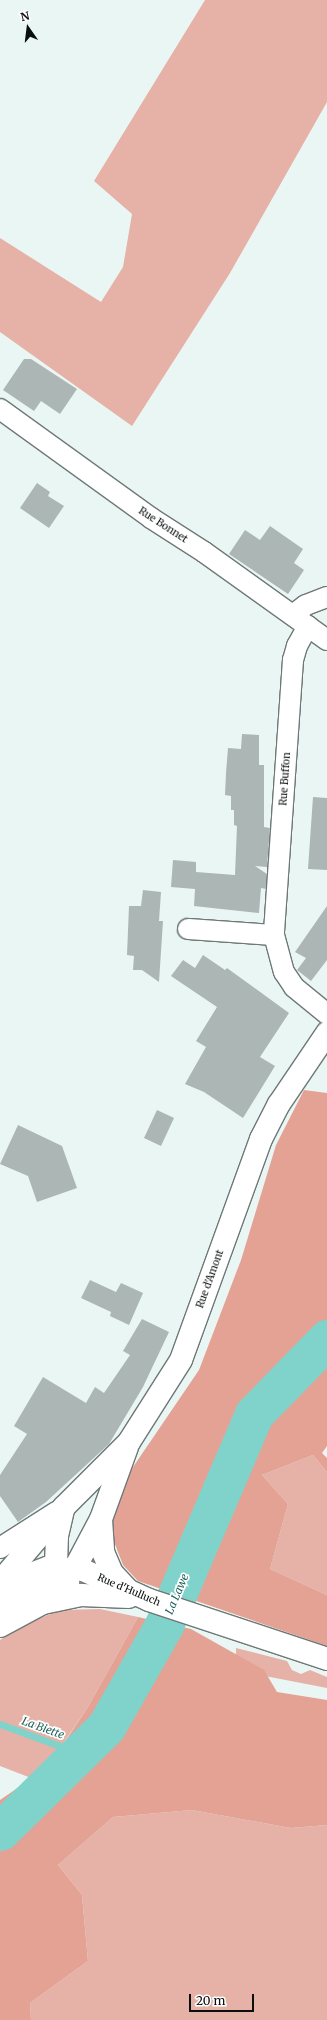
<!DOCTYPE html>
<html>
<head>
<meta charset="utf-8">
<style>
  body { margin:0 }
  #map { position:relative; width:327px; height:2020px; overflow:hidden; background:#eaf6f4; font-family:Merriweather,serif }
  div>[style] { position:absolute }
  .green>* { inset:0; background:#e6b1a6 }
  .forest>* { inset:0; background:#e4a294 }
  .stream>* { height:7px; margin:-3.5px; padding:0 3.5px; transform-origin:3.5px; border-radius:3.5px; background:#80d3cb }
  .river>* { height:39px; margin:-19.5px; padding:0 19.5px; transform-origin:19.5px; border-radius:19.5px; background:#80d3cb }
  .building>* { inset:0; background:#abb6b5 }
  .roads { filter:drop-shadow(1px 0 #6e7877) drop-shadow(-1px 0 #6e7877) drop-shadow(0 1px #6e7877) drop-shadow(0 -1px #6e7877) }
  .minor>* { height:20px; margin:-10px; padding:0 10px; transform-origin:10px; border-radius:10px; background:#fff }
  .tertiary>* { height:22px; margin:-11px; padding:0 11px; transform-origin:11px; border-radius:11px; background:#fff }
  .secondary>* { height:22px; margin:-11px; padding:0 11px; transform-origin:11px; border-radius:11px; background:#fff }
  span { translate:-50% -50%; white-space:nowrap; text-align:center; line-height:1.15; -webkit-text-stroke:3.5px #fff; paint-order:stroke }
  .street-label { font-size:10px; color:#0a0e0e }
  .water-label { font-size:11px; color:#1e625d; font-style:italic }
  .north { position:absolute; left:8px; top:8px; width:40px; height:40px; -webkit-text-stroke:3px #fff; paint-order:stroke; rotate:346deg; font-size:11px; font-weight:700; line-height:16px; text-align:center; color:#0a0e0e }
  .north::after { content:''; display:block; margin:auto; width:14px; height:18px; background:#0a0e0e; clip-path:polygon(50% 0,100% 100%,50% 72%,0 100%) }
  .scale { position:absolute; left:189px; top:1994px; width:65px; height:18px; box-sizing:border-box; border:2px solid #0a0e0e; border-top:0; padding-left:5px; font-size:12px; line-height:14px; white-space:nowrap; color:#0a0e0e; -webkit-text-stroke:3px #fff; paint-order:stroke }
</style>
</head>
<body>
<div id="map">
  <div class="green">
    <i style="clip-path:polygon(205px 0,327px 0,327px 102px,230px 273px,132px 426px,0 332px,0 238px,101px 302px,123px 267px,132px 214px,94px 181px)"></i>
    <i style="clip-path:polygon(313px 1455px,327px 1472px,327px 1595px,270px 1569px,288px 1504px,262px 1475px)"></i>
    <i style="clip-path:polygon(100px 1609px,138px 1617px,88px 1707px,47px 1767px,31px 1778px,0 1766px,0 1640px,21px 1626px,60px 1610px)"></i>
    <i style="clip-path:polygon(236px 1648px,287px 1661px,292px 1670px,301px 1674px,310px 1670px,327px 1677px,327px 1688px,265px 1676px,236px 1656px)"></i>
    <i style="clip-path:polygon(192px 1810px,291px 1828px,327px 1825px,327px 2020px,31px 2020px,30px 2003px,88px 1961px,82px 1895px,58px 1865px,113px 1817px)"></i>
  </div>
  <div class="forest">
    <i style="clip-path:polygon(304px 1090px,327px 1093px,327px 1446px,322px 1453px,327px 1458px,327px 1472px,313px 1455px,262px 1475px,288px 1504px,270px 1569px,327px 1595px,327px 1646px,138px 1581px,123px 1565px,113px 1539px,111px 1518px,131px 1470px,199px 1370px,241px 1260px,276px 1145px)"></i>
    <i style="clip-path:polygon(138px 1617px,191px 1629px,264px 1670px,277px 1692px,327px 1700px,327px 1825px,291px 1828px,192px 1810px,113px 1817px,58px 1865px,82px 1895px,88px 1961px,30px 2003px,31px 2020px,0 2020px,0 1800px,48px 1767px,88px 1707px)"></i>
  </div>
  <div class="stream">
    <i style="left:0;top:1724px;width:84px;rotate:20.2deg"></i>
  </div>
  <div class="river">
    <i style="left:0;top:1831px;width:148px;rotate:-44.5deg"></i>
    <i style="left:106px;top:1727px;width:117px;rotate:-60.4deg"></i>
    <i style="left:164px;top:1625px;width:229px;rotate:-66.9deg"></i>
    <i style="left:254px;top:1414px;width:105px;rotate:-45.8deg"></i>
  </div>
  <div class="building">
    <i style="clip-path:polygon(24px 359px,31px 359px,77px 389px,60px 414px,41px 401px,34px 411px,3px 390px)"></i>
    <i style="clip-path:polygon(37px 483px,50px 492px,48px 496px,64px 506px,49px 528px,20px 508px)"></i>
    <i style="clip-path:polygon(270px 526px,303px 549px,294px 563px,304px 570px,288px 594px,229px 554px,245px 530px,260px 540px)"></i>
    <i style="clip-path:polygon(242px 734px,259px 735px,259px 765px,264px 765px,264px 827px,270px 828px,267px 867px,255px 866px,267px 874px,266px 889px,261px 888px,259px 913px,194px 906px,195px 889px,171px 887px,173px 860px,196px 862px,196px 872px,235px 875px,237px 826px,234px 825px,234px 810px,231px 810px,231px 796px,225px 795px,226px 773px,228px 748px,241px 749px)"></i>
    <i style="clip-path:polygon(313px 797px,327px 798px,327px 870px,308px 869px)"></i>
    <i style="clip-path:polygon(143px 890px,161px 892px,159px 921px,163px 921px,159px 982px,142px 970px,133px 970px,134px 956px,127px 955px,129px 906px,141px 906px)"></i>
    <i style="clip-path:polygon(327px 906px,327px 960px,311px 981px,297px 970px,306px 958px,295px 952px)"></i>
    <i style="clip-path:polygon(203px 955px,225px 970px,227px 968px,289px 1013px,260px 1057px,275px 1066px,243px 1118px,204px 1092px,185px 1084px,206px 1047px,196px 1041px,217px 1007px,171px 976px,183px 960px,195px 968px)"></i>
    <i style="clip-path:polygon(157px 1110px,174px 1118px,161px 1146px,144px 1138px)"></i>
    <i style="clip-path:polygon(18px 1125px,62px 1146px,77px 1188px,37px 1202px,28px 1176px,0 1164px)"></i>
    <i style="clip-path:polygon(90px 1280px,116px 1292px,121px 1283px,143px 1293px,129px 1325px,110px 1316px,111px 1312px,81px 1298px)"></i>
    <i style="clip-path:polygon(142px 1319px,169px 1332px,143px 1387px,109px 1444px,46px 1502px,18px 1522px,0 1496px,0 1475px,27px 1434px,14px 1426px,43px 1377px,86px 1403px,95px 1387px,104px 1393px,130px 1355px,123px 1351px)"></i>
  </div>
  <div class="roads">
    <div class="minor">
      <i style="left:0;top:409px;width:186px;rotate:35.8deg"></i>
      <i style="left:151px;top:518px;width:63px;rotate:32.7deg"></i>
      <i style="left:204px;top:552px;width:151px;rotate:35.6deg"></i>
      <i style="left:293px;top:615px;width:16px;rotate:-38deg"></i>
      <i style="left:306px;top:605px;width:22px;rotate:-21deg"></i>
      <i style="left:308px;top:626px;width:23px;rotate:119deg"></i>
      <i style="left:297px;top:646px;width:15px;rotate:106deg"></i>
      <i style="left:293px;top:660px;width:276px;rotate:94deg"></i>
      <i style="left:274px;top:935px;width:38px;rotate:75deg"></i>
      <i style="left:284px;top:972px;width:18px;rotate:56deg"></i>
      <i style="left:294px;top:987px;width:43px;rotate:39.3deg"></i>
      <i style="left:188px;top:929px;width:86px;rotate:4deg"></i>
      <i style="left:0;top:1548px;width:67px;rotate:-32.7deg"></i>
    </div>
    <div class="tertiary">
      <i style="left:63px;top:1510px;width:27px;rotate:103deg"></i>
      <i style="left:57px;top:1536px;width:33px;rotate:92deg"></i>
      <i style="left:56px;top:1569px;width:18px;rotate:47deg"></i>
      <i style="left:101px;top:1520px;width:32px;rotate:86deg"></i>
      <i style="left:103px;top:1552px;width:23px;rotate:67deg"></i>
      <i style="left:112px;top:1573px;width:23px;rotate:47deg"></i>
      <i style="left:0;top:1582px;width:99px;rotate:-49.5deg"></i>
      <i style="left:64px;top:1507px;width:92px;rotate:-45deg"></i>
      <i style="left:129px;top:1442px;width:97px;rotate:-57.6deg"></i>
      <i style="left:181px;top:1360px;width:235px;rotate:-70.1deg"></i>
      <i style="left:261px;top:1139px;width:39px;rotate:-63deg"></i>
      <i style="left:279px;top:1104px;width:86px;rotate:-55.9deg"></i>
      <i style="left:0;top:1610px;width:72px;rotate:-25.5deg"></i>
      <i style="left:65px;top:1579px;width:13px;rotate:-45deg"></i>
      <i style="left:74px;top:1570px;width:58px;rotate:-62.1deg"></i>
      <i style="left:101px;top:1519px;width:77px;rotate:-70.1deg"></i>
    </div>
    <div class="secondary">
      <i style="left:0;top:1589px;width:12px;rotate:-35deg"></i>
      <i style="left:10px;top:1582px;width:40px;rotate:-21deg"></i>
      <i style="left:47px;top:1568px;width:36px;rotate:3deg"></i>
      <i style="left:83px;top:1570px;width:72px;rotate:24.4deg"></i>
      <i style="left:149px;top:1600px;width:188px;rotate:18.3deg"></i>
      <i style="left:0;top:1626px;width:49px;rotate:-28.1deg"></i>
      <i style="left:43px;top:1603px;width:39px;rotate:-12deg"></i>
      <i style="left:81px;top:1595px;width:48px;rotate:2.4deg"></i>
    </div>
  </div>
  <div class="street-label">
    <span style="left:163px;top:525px;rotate:33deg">Rue Bonnet</span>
    <span style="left:285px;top:779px;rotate:-86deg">Rue Buffon</span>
    <span style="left:210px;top:1279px;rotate:-70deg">Rue d'Amont</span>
    <span style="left:129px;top:1590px;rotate:23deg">Rue d'Hulluch</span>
  </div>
  <div class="water-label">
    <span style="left:177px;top:1594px;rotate:-67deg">La Lawe</span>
    <span style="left:43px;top:1728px;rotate:20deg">La Biette</span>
  </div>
  <div class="north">N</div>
  <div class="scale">20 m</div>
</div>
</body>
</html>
